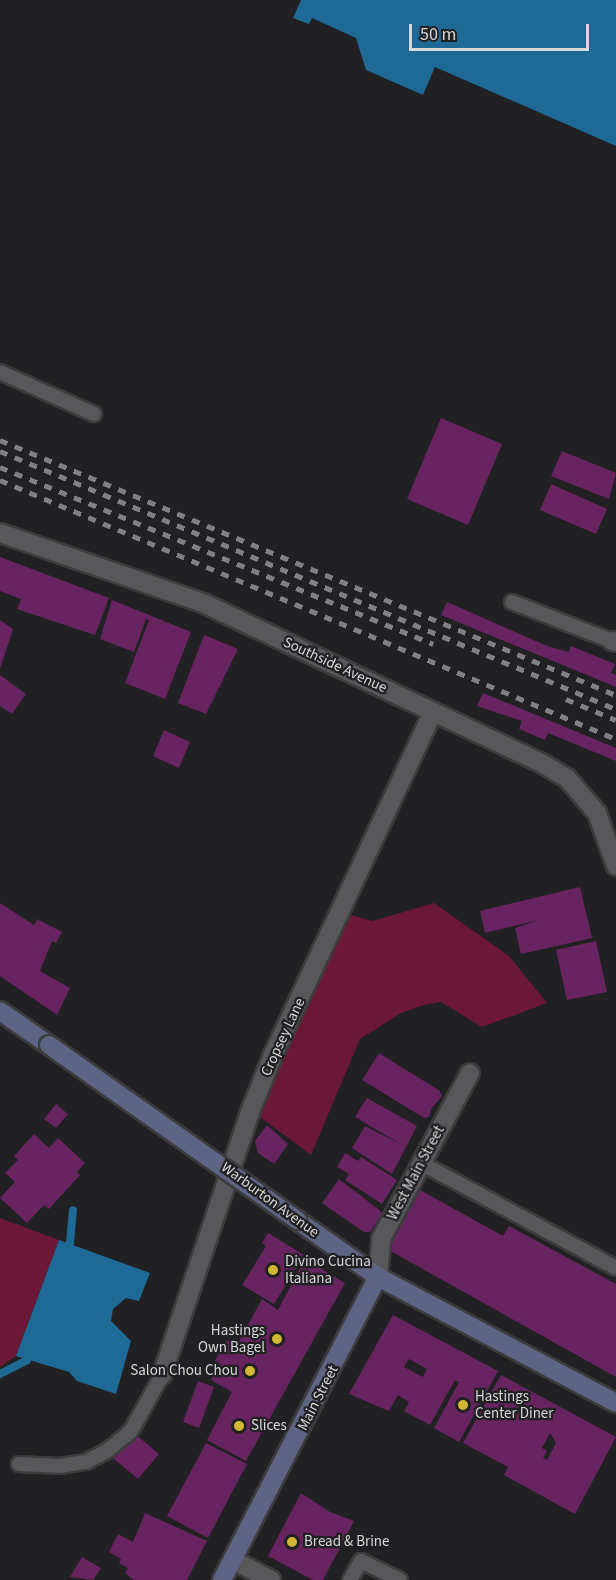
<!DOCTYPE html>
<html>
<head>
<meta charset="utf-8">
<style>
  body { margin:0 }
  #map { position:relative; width:616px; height:1580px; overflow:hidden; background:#212023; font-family:"Source Sans 3",sans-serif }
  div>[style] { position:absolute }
  .green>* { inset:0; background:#6a1836 }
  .water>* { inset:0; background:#1e6995 }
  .stream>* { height:8px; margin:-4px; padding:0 4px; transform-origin:4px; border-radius:4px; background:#1e6995 }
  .building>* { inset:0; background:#682460 }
  .roads { filter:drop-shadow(2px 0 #3c3b3d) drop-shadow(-2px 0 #3c3b3d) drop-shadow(0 2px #3c3b3d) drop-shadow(0 -2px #3c3b3d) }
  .lane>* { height:14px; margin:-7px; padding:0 7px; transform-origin:7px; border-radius:7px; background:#58575a }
  .street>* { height:18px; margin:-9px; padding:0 9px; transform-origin:9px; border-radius:9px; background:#58575a }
  .secondary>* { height:18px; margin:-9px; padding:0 9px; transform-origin:9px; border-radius:9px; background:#5e6584 }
  .rail>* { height:4.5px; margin-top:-2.25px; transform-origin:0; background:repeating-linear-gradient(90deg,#818083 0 8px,transparent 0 16px) }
  .bridges { filter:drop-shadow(2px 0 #3c3b3d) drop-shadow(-2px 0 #3c3b3d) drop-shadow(0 2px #3c3b3d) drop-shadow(0 -2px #3c3b3d) }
  .secondary-bridge>* { height:18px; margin:-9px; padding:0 9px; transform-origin:9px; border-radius:9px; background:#5e6584 }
  .dots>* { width:16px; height:16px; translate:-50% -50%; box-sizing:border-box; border:3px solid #212023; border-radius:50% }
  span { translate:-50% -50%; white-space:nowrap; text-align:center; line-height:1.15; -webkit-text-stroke:4.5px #212023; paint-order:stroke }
  .street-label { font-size:15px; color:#d7d7d9 }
  .poi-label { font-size:15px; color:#d7d7d9 }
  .left { translate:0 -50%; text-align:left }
  .right { translate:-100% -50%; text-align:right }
  .scale { position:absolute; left:409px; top:24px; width:180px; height:27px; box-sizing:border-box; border:3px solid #d7d7d9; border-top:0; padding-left:8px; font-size:18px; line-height:21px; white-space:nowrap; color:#d7d7d9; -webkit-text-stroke:4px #212023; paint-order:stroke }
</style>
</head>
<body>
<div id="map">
  <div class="green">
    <i style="clip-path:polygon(434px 903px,509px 956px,547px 1003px,482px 1027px,441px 1002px,424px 1005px,401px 1013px,360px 1039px,311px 1155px,256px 1114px,351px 915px,373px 921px)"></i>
    <i style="clip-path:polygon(0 1218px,59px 1240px,16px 1356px,0 1367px)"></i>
  </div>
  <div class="water">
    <i style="clip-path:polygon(301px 0,616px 0,616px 146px,435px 67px,423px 95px,366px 70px,356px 38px,312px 18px,309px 24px,293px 18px)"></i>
    <i style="clip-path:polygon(59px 1240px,150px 1273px,139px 1301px,126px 1298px,113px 1309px,111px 1321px,131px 1341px,116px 1394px,77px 1381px,69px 1372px,16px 1356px)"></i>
  </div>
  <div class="stream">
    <i style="left:69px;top:1253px;width:43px;rotate:-84.7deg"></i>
    <i style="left:0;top:1374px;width:30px;rotate:-27deg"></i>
    <i style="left:27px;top:1360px;width:10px;rotate:-66deg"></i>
  </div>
  <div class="building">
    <i style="clip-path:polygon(441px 418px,502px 444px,468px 525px,407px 499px)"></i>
    <i style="clip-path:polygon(562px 451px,616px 473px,609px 499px,551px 476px)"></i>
    <i style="clip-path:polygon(551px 484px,607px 509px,596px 534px,540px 510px)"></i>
    <i style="clip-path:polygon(0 557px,109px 598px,95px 635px,17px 609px,21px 599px,0 591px)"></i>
    <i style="clip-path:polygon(112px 600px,191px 632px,165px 699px,125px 683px,149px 620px,146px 619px,134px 652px,100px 639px)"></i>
    <i style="clip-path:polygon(447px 602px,547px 646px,569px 652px,571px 646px,615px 664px,611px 673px,616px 675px,616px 687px,441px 615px)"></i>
    <i style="clip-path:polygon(0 620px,13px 629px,0 669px)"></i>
    <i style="clip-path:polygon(204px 635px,238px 649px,206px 714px,178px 703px)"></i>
    <i style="clip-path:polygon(0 675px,26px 694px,12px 714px,0 706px)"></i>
    <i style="clip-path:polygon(483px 693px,616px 748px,616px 761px,548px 733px,545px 740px,519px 729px,522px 721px,477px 706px)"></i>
    <i style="clip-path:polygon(164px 730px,190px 742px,179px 768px,153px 756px)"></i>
    <i style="clip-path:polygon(580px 887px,592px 938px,521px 954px,515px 928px,539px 920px,485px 933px,480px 911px)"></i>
    <i style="clip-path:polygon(0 903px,34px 925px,37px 919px,62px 932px,56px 943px,52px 941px,40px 971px,70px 988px,57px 1015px,0 976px)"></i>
    <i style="clip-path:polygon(596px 941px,607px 992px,567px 1000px,556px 950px)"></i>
    <i style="clip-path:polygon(379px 1053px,440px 1091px,442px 1096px,431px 1109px,429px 1117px,424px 1118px,362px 1080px)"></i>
    <i style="clip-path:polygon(367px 1098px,417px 1126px,392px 1174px,352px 1148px,365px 1126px,402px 1145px,355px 1117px)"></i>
    <i style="clip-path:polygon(56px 1104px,68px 1114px,56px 1128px,44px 1119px)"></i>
    <i style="clip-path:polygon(267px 1125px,288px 1144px,274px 1164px,258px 1153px,255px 1141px)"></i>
    <i style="clip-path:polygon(34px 1134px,49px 1148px,58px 1138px,85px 1163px,77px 1172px,80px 1175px,49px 1209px,44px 1205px,27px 1223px,0 1198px,15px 1182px,5px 1173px,18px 1160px,14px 1156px)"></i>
    <i style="clip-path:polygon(345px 1153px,358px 1161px,361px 1157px,397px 1180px,382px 1204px,345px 1180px,349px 1174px,337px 1167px)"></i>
    <i style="clip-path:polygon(339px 1179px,383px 1213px,370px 1232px,364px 1232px,322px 1203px)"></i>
    <i style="clip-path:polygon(420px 1190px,503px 1236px,509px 1226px,616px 1284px,616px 1377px,387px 1249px)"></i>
    <i style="clip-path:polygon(268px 1233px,304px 1255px,274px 1304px,242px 1285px,266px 1246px,262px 1243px)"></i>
    <i style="clip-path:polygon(305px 1259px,345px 1283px,246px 1461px,207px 1440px,232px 1392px,211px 1380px,220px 1364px,215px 1361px,227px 1340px,237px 1345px,262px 1299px,278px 1310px)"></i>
    <i style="clip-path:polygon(evenodd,393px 1315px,498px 1371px,459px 1442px,434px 1428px,459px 1382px,455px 1380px,430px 1425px,404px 1411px,409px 1402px,398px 1395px,389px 1411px,349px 1394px,393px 1315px,409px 1359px,427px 1369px,423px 1377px,404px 1367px,409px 1359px)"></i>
    <i style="clip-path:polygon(evenodd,501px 1375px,616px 1437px,575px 1514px,504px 1475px,508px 1467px,463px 1443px,501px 1375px,550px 1433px,556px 1443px,547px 1460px,543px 1458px,547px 1451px,542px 1448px,550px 1433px)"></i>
    <i style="clip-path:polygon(198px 1381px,214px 1387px,199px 1428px,183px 1422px)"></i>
    <i style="clip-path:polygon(134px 1433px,159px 1454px,138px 1479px,113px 1458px)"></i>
    <i style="clip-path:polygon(206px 1443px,247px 1464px,208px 1538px,167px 1516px)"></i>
    <i style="clip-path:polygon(301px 1493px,330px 1512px,354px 1521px,323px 1580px,313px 1580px,268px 1556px)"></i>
    <i style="clip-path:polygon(145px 1513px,207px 1541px,187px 1580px,134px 1580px,125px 1573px,128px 1568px,119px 1563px,121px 1559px,109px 1552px,118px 1534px,133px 1542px)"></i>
    <i style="clip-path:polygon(82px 1557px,101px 1568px,93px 1580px,70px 1577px)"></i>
  </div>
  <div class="roads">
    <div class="lane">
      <i style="left:0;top:372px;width:103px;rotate:24.1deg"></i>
      <i style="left:512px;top:602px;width:107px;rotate:21.3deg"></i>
      <i style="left:421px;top:1163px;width:221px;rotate:28.3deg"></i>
      <i style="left:19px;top:1464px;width:41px;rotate:2.8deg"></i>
      <i style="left:60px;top:1466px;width:26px;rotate:-9deg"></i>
      <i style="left:86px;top:1462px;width:24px;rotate:-28deg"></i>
      <i style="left:107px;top:1451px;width:31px;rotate:-40deg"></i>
      <i style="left:131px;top:1431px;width:64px;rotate:-61deg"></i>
      <i style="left:350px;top:1580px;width:22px;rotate:-60deg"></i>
      <i style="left:361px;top:1561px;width:43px;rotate:26deg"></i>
    </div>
    <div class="street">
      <i style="left:0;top:533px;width:215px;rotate:19deg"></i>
      <i style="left:203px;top:603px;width:378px;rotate:25.3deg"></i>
      <i style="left:545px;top:765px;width:26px;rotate:31deg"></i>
      <i style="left:567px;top:778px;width:46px;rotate:49.4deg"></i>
      <i style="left:597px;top:813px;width:56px;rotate:70.3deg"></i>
      <i style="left:612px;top:641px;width:4px;rotate:14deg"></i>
      <i style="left:378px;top:1277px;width:38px;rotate:-85deg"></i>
      <i style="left:381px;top:1239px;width:188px;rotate:-61.8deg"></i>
      <i style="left:162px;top:1375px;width:277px;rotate:-71.5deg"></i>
      <i style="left:250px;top:1112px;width:61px;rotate:-68deg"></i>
      <i style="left:273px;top:1055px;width:378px;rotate:-65deg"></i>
      <i style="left:233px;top:1560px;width:43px;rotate:27.8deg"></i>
    </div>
    <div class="secondary">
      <i style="left:0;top:1011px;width:60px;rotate:34.8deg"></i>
      <i style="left:297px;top:1220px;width:99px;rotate:35.1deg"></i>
      <i style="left:378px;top:1277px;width:269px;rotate:27.9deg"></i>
      <i style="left:222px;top:1580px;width:341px;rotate:-62.8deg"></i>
    </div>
  </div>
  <div class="rail">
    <i style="left:0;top:440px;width:667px;rotate:22.49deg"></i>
    <i style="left:0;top:451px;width:668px;rotate:22.73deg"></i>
    <i style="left:0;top:467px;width:468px;rotate:22.2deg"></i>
    <i style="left:0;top:480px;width:668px;rotate:22.8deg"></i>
    <i style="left:566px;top:699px;width:54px;rotate:22.8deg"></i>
  </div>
  <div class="bridges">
    <div class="secondary-bridge">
      <i style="left:49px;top:1045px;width:304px;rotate:35.2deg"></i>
    </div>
  </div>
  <div class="dots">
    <i style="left:273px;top:1270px;background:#d2b735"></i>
    <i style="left:277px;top:1339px;background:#d2b735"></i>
    <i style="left:250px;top:1371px;background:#d2b735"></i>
    <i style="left:463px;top:1405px;background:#d2b735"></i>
    <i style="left:239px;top:1426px;background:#d2b735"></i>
    <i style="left:292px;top:1542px;background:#d2b735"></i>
  </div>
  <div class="street-label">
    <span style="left:335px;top:665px;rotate:25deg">Southside Avenue</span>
    <span style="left:283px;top:1037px;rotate:-65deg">Cropsey Lane</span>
    <span style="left:416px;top:1173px;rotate:-62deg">West Main Street</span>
    <span style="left:270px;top:1200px;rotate:36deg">Warburton Avenue</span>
    <span style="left:318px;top:1398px;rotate:-63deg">Main Street</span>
  </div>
  <div class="poi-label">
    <span class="left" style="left:285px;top:1270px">Divino Cucina<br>Italiana</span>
    <span class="right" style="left:265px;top:1339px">Hastings<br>Own Bagel</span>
    <span class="right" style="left:238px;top:1371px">Salon Chou Chou</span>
    <span class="left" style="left:475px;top:1405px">Hastings<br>Center Diner</span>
    <span class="left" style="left:251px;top:1426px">Slices</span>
    <span class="left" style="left:304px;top:1542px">Bread &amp; Brine</span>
  </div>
  <div class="scale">50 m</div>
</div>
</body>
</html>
